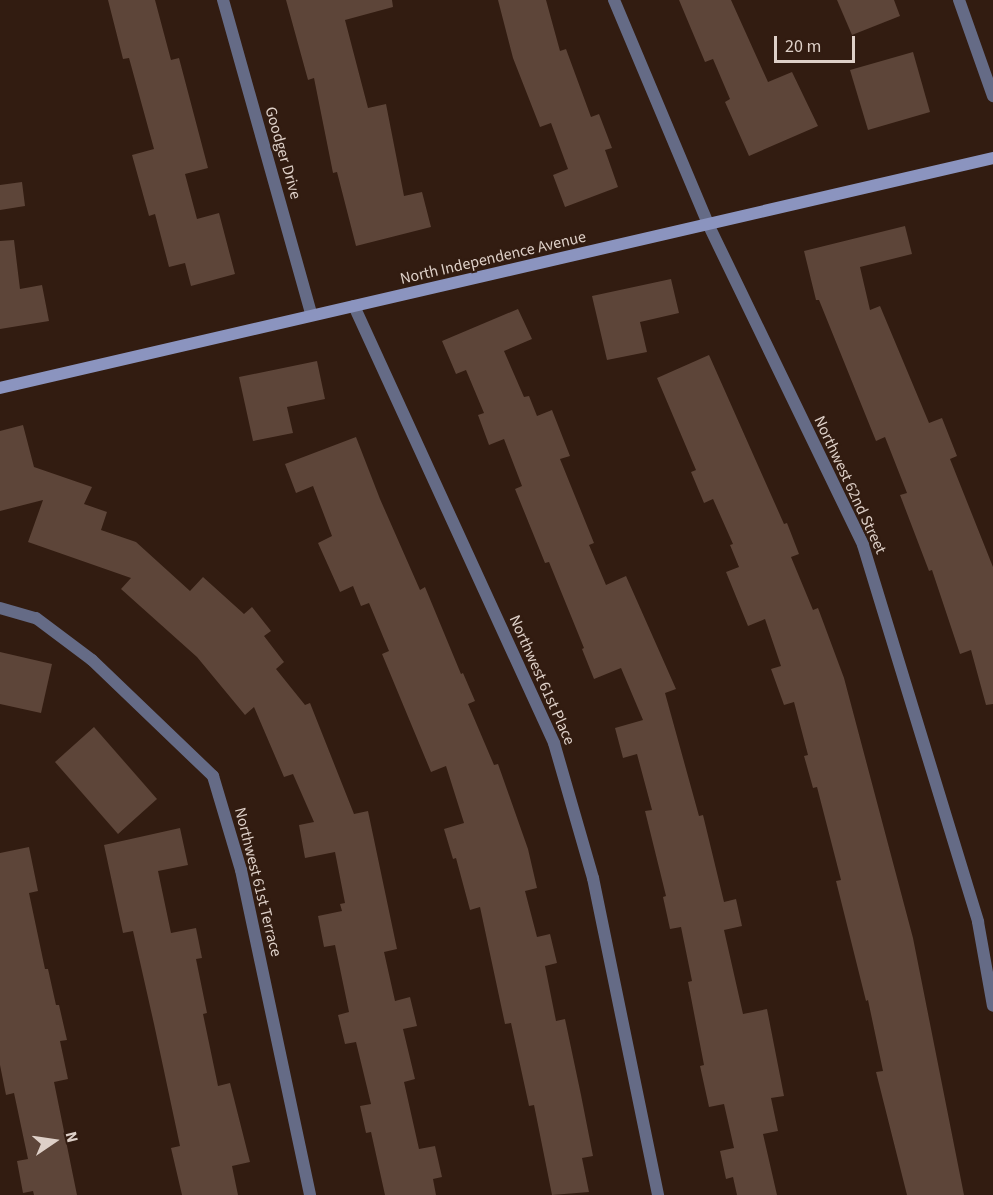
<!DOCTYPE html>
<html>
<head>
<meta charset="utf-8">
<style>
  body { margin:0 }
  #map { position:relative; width:993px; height:1195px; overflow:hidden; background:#321c11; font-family:"Source Sans 3",sans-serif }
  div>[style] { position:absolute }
  .building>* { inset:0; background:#5d4539 }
  .street>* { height:12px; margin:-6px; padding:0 6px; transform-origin:6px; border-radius:6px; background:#656b86 }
  .secondary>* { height:12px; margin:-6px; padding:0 6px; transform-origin:6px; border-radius:6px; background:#8b94bf }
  span { translate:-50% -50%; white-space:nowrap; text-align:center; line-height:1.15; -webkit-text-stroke:4.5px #321c11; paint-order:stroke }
  .street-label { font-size:16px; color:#ded0c8 }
  .north { position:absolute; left:24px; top:1111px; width:60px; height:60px; -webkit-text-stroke:4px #321c11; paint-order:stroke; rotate:77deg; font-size:16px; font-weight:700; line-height:24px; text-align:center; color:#ded0c8 }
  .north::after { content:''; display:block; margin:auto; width:21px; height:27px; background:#ded0c8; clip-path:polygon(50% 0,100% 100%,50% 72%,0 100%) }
  .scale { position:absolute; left:774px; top:36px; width:81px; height:27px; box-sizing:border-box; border:3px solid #ded0c8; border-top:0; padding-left:8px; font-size:18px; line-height:21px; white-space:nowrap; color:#ded0c8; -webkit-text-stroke:4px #321c11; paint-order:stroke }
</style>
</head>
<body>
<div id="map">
  <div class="building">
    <i style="clip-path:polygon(108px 0,155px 0,171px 60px,179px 58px,208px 168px,185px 174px,197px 219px,219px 213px,235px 274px,191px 286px,185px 263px,169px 267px,155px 214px,149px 216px,132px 155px,154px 149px,129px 58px,123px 59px)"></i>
    <i style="clip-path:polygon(286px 0,392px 0,393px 7px,345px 20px,368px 108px,386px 104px,404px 196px,422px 192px,431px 227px,356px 246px,337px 172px,333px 173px,314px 78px,308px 80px)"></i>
    <i style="clip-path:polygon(498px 0,546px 0,560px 51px,566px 49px,591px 117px,599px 114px,612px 148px,605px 150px,618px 187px,565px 207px,553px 175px,568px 169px,551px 123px,540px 127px,513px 58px)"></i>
    <i style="clip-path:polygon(679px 0,731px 0,768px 82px,792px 72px,818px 126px,749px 156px,725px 102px,730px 99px,713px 59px,705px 62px)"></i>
    <i style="clip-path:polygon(837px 0,894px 0,900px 16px,852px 35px)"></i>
    <i style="clip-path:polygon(913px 52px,930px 112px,868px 130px,850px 70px)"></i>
    <i style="clip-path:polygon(22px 182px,25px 206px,0 210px,0 185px)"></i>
    <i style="clip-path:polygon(905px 226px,912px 254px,860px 267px,870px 310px,880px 306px,929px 423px,942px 418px,957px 456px,950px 459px,993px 567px,993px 704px,986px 705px,971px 650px,960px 654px,932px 570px,929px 571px,900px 495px,907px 493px,885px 437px,876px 441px,819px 300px,816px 300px,804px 251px)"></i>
    <i style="clip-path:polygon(14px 240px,20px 289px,42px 285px,49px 321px,0 329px,0 241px)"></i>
    <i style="clip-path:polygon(671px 279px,679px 313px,640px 322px,647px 352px,607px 360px,592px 296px)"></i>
    <i style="clip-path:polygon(518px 309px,532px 339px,504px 351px,524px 397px,529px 396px,537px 416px,552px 410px,570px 456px,560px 459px,594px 543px,589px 545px,606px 585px,626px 576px,676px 689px,665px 693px,699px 816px,703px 815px,724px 902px,736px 899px,742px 926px,724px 930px,743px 1014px,767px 1009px,784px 1096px,771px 1098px,778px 1131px,763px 1134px,777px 1195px,737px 1195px,733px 1177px,726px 1179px,720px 1151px,734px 1148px,724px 1104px,709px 1107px,700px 1066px,704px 1065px,688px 982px,692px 981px,681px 927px,670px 929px,663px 897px,666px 896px,645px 811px,652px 810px,637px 754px,623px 758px,615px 728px,643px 720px,621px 668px,594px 679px,582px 649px,584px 648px,549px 562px,545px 563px,515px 489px,522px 486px,504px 439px,489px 445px,478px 415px,484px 413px,466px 370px,456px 374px,442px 341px)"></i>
    <i style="clip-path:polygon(709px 355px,784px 524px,787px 523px,799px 554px,791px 557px,813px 610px,818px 608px,844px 678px,913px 938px,964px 1195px,907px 1195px,876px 1072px,883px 1071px,868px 1000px,866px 1001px,836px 881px,841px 880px,817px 787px,813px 788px,804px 756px,808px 755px,794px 702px,784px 705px,771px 669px,781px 666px,765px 619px,748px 626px,726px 572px,739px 567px,730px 545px,733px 544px,713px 499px,704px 503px,691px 472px,696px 470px,657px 378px)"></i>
    <i style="clip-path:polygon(317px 361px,325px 399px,287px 407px,293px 433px,253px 441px,239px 377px)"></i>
    <i style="clip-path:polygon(23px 425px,34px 467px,92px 487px,84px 504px,107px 512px,101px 530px,136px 542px,190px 591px,203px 577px,244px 614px,252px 607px,271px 631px,264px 636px,284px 662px,276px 669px,305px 705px,310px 703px,354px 814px,368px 811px,397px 949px,384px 952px,395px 1001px,410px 997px,417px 1026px,403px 1029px,415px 1079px,404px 1082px,419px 1149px,435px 1146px,442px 1177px,433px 1179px,436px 1195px,385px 1195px,371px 1132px,366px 1133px,360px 1106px,371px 1104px,356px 1042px,345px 1044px,338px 1015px,349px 1012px,335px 945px,324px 947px,318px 916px,342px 911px,340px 904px,345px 903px,335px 852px,305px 858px,299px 825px,314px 822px,293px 774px,284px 777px,254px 707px,245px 715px,197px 657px,121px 589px,131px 578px,28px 542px,43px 500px,0 511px,0 431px)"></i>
    <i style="clip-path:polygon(356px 437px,380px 499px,420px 590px,425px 587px,461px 674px,463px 673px,475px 701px,468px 704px,494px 765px,498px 764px,528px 849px,537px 888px,525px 891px,537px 937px,550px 934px,557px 963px,545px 966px,556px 1021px,565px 1019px,581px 1095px,593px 1156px,582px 1158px,589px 1192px,552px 1195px,534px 1105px,529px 1106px,511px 1023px,505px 1024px,480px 907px,470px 910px,456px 858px,453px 859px,444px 829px,464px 823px,446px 766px,431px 772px,382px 654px,389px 651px,369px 603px,361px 606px,353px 586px,340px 592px,318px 543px,332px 536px,313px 486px,296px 493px,285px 464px)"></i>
    <i style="clip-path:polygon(0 652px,52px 664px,41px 713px,0 704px)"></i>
    <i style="clip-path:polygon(94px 727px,157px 799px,118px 834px,55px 762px)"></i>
    <i style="clip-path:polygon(180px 828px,188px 865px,158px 871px,171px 933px,196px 928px,202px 958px,196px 959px,207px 1013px,203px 1014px,218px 1086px,230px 1083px,250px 1162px,232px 1166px,238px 1195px,182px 1195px,171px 1148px,180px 1146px,154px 1024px,133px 931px,123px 933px,104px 845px)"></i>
    <i style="clip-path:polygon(29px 847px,38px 891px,29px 893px,45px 969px,48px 969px,56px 1005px,59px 1005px,67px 1040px,60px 1041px,68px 1079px,54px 1082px,77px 1195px,34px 1195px,33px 1191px,23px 1193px,17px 1161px,28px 1159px,14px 1093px,6px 1095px,0 1065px,0 853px)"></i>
  </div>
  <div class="street">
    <i style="left:223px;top:0;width:326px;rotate:74.3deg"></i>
    <i style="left:614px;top:0;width:245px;rotate:67.2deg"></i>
    <i style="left:709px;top:226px;width:354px;rotate:64.2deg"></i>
    <i style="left:863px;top:545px;width:394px;rotate:73deg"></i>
    <i style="left:978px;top:922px;width:85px;rotate:79.9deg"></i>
    <i style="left:959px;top:0;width:102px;rotate:70.5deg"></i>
    <i style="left:354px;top:306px;width:481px;rotate:65.4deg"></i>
    <i style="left:554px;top:743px;width:141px;rotate:73.9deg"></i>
    <i style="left:593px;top:878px;width:324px;rotate:78.4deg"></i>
    <i style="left:0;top:608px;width:37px;rotate:16deg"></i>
    <i style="left:36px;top:618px;width:70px;rotate:36.9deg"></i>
    <i style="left:92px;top:660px;width:168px;rotate:43.8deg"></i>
    <i style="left:213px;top:776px;width:98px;rotate:73.4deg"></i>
    <i style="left:241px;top:870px;width:332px;rotate:78deg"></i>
  </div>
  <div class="secondary">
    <i style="left:0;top:388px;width:1019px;rotate:-13.04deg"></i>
  </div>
  <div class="street-label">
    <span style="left:283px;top:153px;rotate:74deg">Goodger Drive</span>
    <span style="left:493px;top:258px;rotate:-13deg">North Independence Avenue</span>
    <span style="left:850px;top:485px;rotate:65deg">Northwest 62nd Street</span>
    <span style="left:542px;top:680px;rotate:66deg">Northwest 61st Place</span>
    <span style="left:258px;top:882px;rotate:76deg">Northwest 61st Terrace</span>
  </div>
  <div class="north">N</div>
  <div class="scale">20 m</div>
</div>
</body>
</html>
